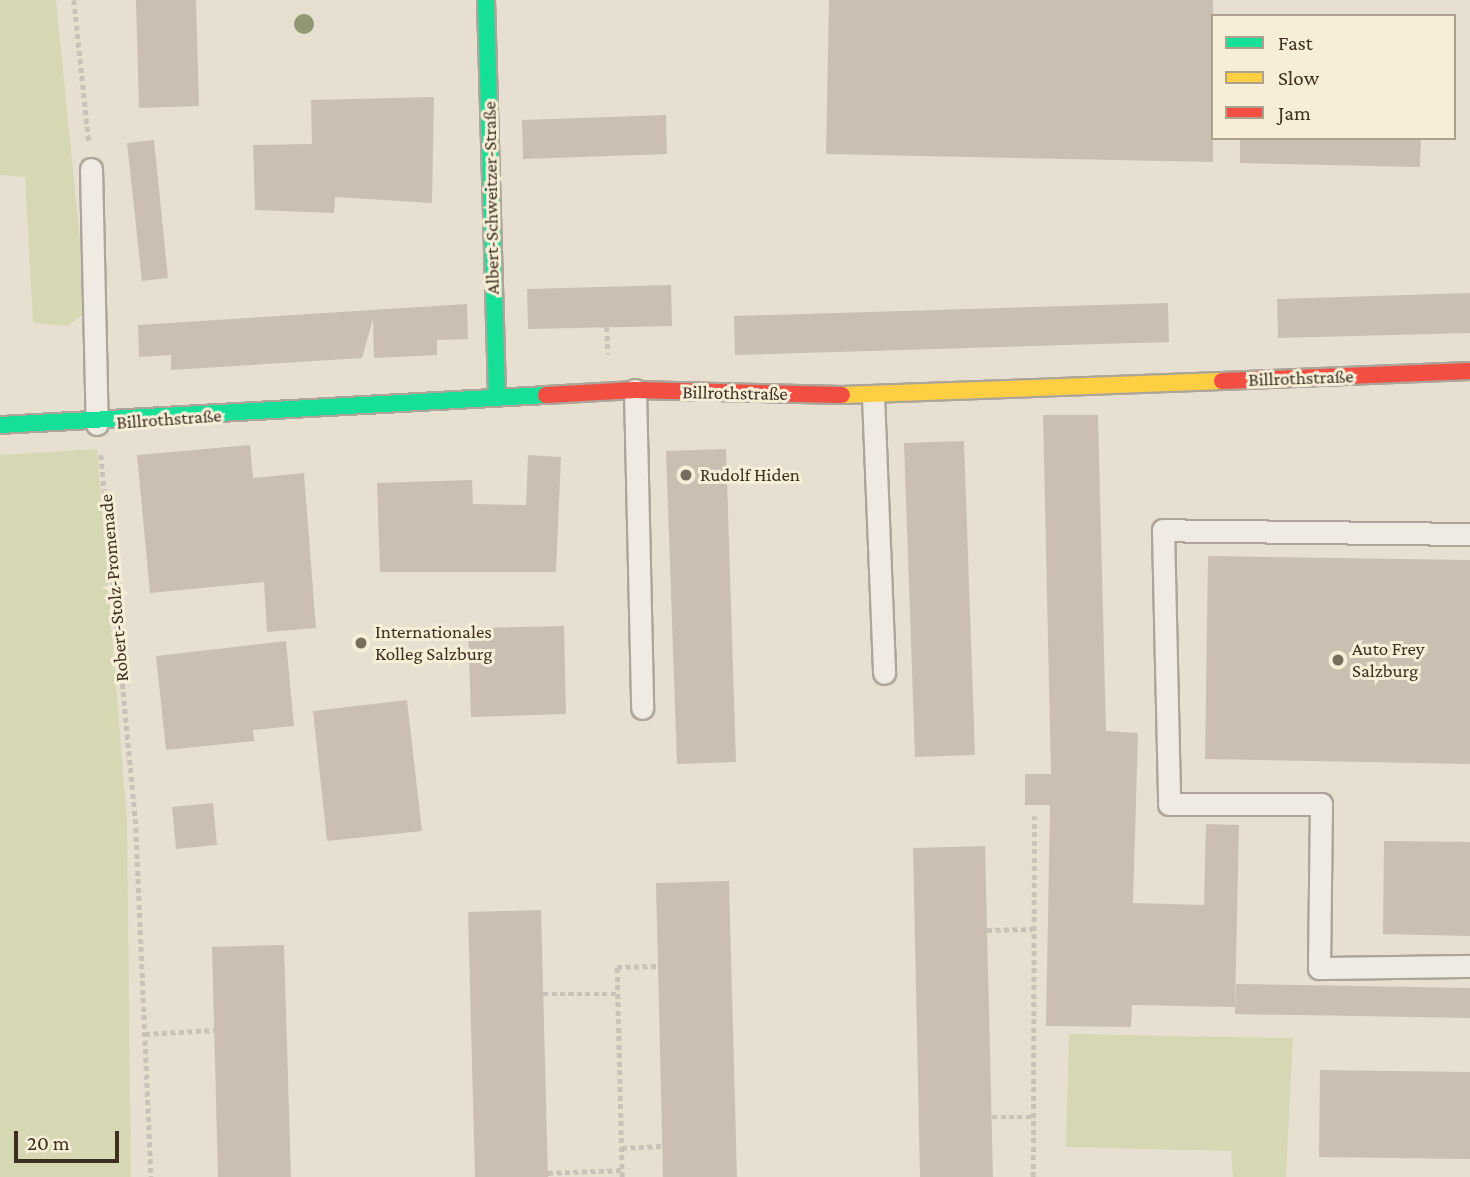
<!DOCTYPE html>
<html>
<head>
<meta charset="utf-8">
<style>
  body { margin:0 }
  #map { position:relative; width:1470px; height:1177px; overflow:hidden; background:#e7e0d1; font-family:"Crimson Pro",serif }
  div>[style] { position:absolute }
  .green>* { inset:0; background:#d6d7b3 }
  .building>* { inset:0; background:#cbbfb2 }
  .path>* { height:4.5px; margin-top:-2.25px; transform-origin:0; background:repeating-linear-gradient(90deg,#c8c2b9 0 5px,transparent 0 8.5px) }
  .roads { filter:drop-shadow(2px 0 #ada599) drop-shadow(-2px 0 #ada599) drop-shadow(0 2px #ada599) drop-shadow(0 -2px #ada599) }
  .lane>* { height:21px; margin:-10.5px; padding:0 10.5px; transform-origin:10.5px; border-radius:10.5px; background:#efebe3 }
  .fast>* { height:16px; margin:-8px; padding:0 8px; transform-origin:8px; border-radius:8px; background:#16e098 }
  .slow>* { height:16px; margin:-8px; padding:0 8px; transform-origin:8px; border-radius:8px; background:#ffcf43 }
  .jam>* { height:16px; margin:-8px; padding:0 8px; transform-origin:8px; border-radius:8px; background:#f24e42 }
  .trees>* { width:20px; height:20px; margin:-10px; border-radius:50%; background:#929673 }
  .dots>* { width:19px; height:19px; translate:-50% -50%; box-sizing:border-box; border:4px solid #f7eed8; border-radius:50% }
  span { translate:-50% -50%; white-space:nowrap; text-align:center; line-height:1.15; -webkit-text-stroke:6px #f7eed8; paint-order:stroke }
  .street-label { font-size:19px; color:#3d2e20 }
  .poi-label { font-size:19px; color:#3d2e20 }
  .left { translate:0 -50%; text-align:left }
  .legend { position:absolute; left:1211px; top:14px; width:245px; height:126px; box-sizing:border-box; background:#f7eed8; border:2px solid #ada18e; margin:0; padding:9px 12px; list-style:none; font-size:21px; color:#3d2e20 }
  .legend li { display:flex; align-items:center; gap:14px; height:35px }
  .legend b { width:35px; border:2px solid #ada18e }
  .scale { position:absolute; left:14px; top:1131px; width:105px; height:32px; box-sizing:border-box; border:4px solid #3d2e20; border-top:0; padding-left:9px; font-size:21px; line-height:24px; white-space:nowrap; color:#3d2e20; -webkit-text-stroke:5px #f7eed8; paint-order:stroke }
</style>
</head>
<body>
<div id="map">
  <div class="green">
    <i style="clip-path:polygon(0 0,56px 0,87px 311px,68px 326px,33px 323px,25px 177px,0 175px)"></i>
    <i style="clip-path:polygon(97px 449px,127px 822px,131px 1177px,0 1177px,0 455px)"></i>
    <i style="clip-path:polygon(1069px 1034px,1293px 1038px,1286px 1177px,1233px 1177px,1231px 1151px,1066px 1147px)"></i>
  </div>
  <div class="building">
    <i style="clip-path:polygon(136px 0,196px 0,199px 106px,139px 108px)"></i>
    <i style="clip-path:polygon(829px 0,1213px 0,1213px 162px,826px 154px)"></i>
    <i style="clip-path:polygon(434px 97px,432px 203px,335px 197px,334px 213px,255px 210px,253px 145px,312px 144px,311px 100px)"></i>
    <i style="clip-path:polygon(666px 115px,667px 154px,523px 159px,522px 120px)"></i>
    <i style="clip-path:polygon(1240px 138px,1421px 138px,1420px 167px,1240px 163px)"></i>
    <i style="clip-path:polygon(154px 140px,168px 278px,142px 281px,127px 143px)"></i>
    <i style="clip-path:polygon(671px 285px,672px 326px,528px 329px,527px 289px)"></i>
    <i style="clip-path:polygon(1470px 293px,1470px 333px,1278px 338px,1277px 299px)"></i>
    <i style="clip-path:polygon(1168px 303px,1169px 342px,735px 355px,734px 316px)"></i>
    <i style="clip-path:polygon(467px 304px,468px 339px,437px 340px,437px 355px,374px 358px,373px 319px,362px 358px,171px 370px,171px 355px,139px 357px,138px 325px)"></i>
    <i style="clip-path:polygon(1043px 415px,1098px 415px,1106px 731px,1138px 733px,1133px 903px,1204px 905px,1206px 824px,1239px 825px,1235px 1007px,1132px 1005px,1131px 1027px,1046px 1026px,1050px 805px,1025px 805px,1025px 774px,1051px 774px)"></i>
    <i style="clip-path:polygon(964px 441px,975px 755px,915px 757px,904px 443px)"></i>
    <i style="clip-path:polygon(250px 445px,253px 478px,304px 473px,316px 628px,267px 632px,264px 582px,150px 593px,137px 455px)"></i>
    <i style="clip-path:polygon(726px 449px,736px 762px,677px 764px,666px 451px)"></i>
    <i style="clip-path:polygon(528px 455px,561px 457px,556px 572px,380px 572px,377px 483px,472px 480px,473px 504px,526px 505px)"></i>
    <i style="clip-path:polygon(1208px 556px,1470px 560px,1470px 764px,1205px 759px)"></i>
    <i style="clip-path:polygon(564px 626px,566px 714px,471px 717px,468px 628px)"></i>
    <i style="clip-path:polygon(286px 641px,294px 726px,253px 730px,254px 741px,166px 750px,156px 656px)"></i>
    <i style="clip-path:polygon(407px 700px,422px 831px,327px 841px,313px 711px)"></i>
    <i style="clip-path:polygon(213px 803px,217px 845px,176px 849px,172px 807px)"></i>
    <i style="clip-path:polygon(1384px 841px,1470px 842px,1470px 936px,1383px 934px)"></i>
    <i style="clip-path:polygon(985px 846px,993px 1177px,920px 1177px,913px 848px)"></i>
    <i style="clip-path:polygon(729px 881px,737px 1177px,663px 1177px,656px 883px)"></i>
    <i style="clip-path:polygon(541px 910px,548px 1177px,475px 1177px,468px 912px)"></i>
    <i style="clip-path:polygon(284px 945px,291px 1177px,218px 1177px,212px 947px)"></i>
    <i style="clip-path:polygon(1236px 984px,1470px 988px,1470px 1018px,1235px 1014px)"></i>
    <i style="clip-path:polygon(1320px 1070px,1470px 1072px,1470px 1159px,1319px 1157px)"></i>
  </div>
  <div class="path">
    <i style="left:74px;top:0;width:144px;rotate:84deg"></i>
    <i style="left:607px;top:327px;width:27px;rotate:88deg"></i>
    <i style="left:101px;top:455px;width:375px;rotate:84.6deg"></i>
    <i style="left:136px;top:828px;width:349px;rotate:87.5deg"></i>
    <i style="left:987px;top:930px;width:46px;rotate:-1.2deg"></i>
    <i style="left:543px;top:994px;width:75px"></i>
    <i style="left:145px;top:1034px;width:70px;rotate:-3.3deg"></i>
    <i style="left:992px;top:1117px;width:41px"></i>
    <i style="left:622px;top:1148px;width:40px;rotate:-2.9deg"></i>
    <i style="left:548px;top:1173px;width:74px;rotate:-2.3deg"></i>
    <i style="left:622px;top:1177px;width:210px;rotate:-91.4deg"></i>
    <i style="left:617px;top:967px;width:41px;rotate:-1.4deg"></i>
    <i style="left:1033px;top:1177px;width:361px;rotate:-89.8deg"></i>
  </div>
  <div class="roads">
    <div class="lane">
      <i style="left:91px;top:169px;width:255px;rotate:88.7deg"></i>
      <i style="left:635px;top:390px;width:318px;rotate:88.7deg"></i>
      <i style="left:873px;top:396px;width:277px;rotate:87.7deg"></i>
      <i style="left:1470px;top:534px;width:307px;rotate:-179.3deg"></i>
      <i style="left:1163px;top:530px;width:274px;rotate:88.7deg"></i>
      <i style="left:1169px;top:804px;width:152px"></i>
      <i style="left:1321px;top:804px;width:164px;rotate:90.7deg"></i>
      <i style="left:1319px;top:968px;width:151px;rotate:-0.8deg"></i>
    </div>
    <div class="fast">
      <i style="left:486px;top:0;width:396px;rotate:88.4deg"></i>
      <i style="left:0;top:425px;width:547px;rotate:-3.14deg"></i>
    </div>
    <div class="slow">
      <i style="left:842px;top:395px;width:380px;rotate:-2.1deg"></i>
    </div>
    <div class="jam">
      <i style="left:1222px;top:381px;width:248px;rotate:-2.3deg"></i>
      <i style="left:546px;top:395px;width:89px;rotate:-3.2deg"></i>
      <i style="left:635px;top:390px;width:207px;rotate:1.4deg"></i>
    </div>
  </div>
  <div class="trees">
    <i style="left:304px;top:24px"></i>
  </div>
  <div class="dots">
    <i style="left:686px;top:475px;background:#786c5e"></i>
    <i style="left:361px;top:643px;background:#786c5e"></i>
    <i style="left:1338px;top:660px;background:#786c5e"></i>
  </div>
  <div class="street-label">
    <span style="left:491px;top:198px;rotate:-91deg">Albert-Schweitzer-Straße</span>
    <span style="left:1301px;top:378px;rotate:-2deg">Billrothstraße</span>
    <span style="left:735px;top:393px;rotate:1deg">Billrothstraße</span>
    <span style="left:169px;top:419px;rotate:-4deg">Billrothstraße</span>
    <span style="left:114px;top:588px;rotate:-95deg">Robert-Stolz-Promenade</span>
  </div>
  <div class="poi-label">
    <span class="left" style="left:700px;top:475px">Rudolf Hiden</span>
    <span class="left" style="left:375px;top:643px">Internationales<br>Kolleg Salzburg</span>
    <span class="left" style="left:1352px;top:660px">Auto Frey<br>Salzburg</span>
  </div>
  <ul class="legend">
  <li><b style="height:9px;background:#16e098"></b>Fast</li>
  <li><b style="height:9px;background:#ffcf43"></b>Slow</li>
  <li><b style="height:9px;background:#f24e42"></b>Jam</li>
  </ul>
  <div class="scale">20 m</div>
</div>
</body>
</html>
